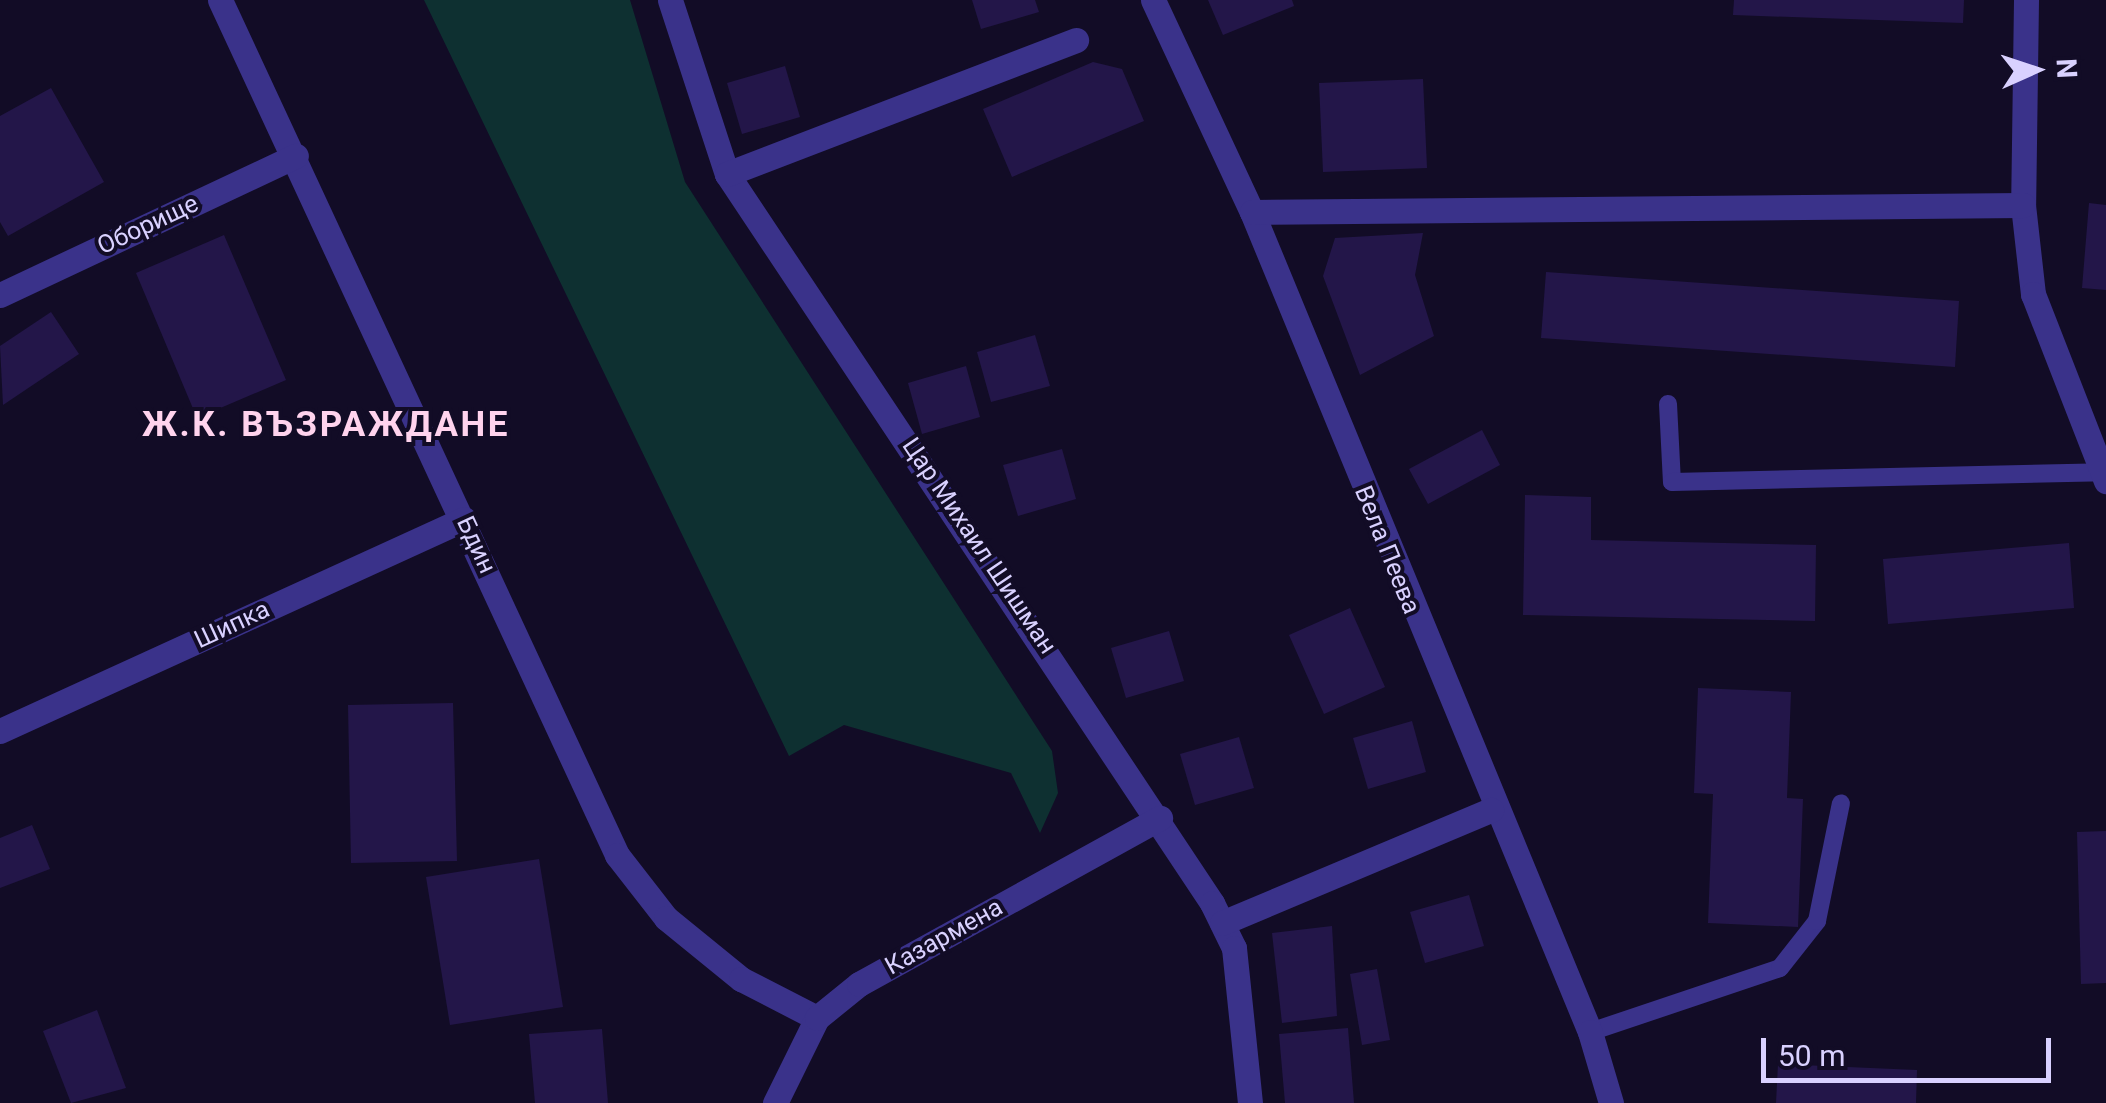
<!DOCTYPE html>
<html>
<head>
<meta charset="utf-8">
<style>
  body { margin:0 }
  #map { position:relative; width:2106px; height:1103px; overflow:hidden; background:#120c26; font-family:Roboto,sans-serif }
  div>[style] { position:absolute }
  .green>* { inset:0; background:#0e3031 }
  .building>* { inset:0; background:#231649 }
  .service>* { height:18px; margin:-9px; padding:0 9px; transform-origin:9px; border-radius:9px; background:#3a328a }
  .minor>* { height:25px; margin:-12.5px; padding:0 12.5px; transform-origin:12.5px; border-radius:12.5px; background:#3a328a }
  span { translate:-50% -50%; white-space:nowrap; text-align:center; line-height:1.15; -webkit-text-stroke:8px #120c26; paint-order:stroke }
  .street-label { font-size:25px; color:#d9d1ff }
  .district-label { font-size:35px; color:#ffd3ed; font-weight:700; letter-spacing:2.5px }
  .north { position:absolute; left:1986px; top:20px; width:100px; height:100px; -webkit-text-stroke:8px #120c26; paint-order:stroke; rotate:87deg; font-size:28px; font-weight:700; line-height:40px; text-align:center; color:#d9d1ff }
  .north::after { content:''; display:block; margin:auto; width:35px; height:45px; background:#d9d1ff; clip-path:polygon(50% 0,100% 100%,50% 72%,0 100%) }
  .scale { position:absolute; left:1761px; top:1038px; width:290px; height:45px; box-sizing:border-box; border:5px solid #d9d1ff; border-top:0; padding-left:12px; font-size:30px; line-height:35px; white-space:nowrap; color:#d9d1ff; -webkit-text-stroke:8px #120c26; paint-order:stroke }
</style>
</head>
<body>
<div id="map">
  <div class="green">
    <i style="clip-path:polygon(424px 0,630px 0,685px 182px,1052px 751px,1058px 793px,1040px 833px,1011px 773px,844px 725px,789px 756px)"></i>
  </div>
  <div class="building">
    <i style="clip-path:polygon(972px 0,1035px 0,1039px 12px,981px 29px)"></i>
    <i style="clip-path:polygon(1208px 0,1292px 0,1294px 6px,1223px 35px)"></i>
    <i style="clip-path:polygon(1734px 0,1964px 0,1963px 23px,1733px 15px)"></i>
    <i style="clip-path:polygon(1093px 62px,1122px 69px,1144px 121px,1012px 177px,983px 109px)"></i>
    <i style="clip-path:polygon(785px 66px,800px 117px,742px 134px,727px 83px)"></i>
    <i style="clip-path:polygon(1423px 79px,1427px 168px,1323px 172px,1319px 83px)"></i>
    <i style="clip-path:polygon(51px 88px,104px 182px,8px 236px,0 222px,0 116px)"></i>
    <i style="clip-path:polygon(2089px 203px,2106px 205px,2106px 290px,2082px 288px)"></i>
    <i style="clip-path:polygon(1423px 233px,1415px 275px,1434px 336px,1360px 375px,1323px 276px,1335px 238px)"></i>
    <i style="clip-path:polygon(224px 235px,286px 380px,197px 418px,136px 273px)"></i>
    <i style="clip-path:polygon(1546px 272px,1959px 301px,1955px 367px,1541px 338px)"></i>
    <i style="clip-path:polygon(51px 312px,79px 354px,3px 405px,0 346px)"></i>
    <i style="clip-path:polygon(1035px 335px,1050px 386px,991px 402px,977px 352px)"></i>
    <i style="clip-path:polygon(966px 366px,980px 417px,922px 434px,908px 383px)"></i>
    <i style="clip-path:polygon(1482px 430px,1500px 465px,1428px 504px,1409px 469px)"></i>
    <i style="clip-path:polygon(1062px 449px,1076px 499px,1018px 516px,1003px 465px)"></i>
    <i style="clip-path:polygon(1525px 495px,1591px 497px,1591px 540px,1816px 545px,1815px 621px,1523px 615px)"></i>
    <i style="clip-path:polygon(2069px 543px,2074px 608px,1888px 624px,1883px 559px)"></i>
    <i style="clip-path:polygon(1350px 608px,1385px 687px,1324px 714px,1289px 635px)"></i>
    <i style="clip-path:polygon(1169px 631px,1184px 681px,1126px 698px,1111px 648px)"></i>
    <i style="clip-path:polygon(1698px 688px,1791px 692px,1787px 798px,1803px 799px,1798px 927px,1708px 923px,1713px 794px,1694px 793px)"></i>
    <i style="clip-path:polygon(453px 703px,457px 861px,351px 863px,348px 705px)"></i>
    <i style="clip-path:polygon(1412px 721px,1426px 772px,1368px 789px,1353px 738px)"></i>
    <i style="clip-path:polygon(1239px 737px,1254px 788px,1195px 805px,1180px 754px)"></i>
    <i style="clip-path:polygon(32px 825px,50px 869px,0 888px,0 838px)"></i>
    <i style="clip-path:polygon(2106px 831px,2106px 983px,2081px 984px,2077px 832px)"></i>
    <i style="clip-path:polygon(539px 859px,563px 1007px,450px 1025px,426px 877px)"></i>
    <i style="clip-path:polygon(1469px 895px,1484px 946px,1425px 963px,1410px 912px)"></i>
    <i style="clip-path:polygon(1332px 926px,1337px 1016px,1282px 1023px,1272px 933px)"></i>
    <i style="clip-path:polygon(1377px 969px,1390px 1040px,1362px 1045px,1350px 974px)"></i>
    <i style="clip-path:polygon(97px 1010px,126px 1088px,71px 1103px,43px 1031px)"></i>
    <i style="clip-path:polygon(1348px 1028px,1354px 1103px,1285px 1103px,1279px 1034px)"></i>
    <i style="clip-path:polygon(602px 1029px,608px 1103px,535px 1103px,529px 1034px)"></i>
    <i style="clip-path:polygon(1778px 1064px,1917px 1070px,1916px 1103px,1776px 1103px)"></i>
  </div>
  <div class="service">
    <i style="left:1668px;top:404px;width:78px;rotate:87.1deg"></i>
    <i style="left:1672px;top:482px;width:431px;rotate:-1.3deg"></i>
    <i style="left:1590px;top:1032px;width:200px;rotate:-18.6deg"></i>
    <i style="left:1780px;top:968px;width:60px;rotate:-51.8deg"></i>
    <i style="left:1817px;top:921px;width:120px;rotate:-78.5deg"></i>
  </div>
  <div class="minor">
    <i style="left:220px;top:0;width:943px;rotate:65.09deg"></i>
    <i style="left:617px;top:855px;width:80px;rotate:52.1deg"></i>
    <i style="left:666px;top:918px;width:97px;rotate:39.1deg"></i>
    <i style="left:741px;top:979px;width:85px;rotate:27.2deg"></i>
    <i style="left:670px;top:0;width:183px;rotate:71.9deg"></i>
    <i style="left:727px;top:174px;width:876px;rotate:56.36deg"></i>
    <i style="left:1212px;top:903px;width:50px;rotate:63.9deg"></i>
    <i style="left:1234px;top:948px;width:156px;rotate:84.1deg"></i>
    <i style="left:1153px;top:0;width:234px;rotate:65deg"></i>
    <i style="left:1252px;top:212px;width:887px;rotate:67.6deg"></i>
    <i style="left:1590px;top:1032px;width:74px;rotate:73.5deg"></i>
    <i style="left:2026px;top:0;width:205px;rotate:90.8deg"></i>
    <i style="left:2023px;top:205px;width:90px;rotate:83.6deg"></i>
    <i style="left:2033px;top:294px;width:201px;rotate:68.7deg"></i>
    <i style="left:727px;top:174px;width:374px;rotate:-21deg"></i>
    <i style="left:1252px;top:212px;width:771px;rotate:-0.52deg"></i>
    <i style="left:0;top:295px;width:327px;rotate:-25.2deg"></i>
    <i style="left:0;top:731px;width:510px;rotate:-24.56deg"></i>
    <i style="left:1222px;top:923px;width:292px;rotate:-22.8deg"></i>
    <i style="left:775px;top:1103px;width:95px;rotate:-63.7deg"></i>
    <i style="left:817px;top:1018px;width:54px;rotate:-39deg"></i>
    <i style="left:859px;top:984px;width:344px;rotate:-28.9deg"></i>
  </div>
  <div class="street-label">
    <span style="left:148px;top:225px;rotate:-25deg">Оборище</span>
    <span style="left:476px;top:545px;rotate:65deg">Бдин</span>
    <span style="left:979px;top:546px;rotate:56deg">Цар Михаил Шишман</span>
    <span style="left:1387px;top:550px;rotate:68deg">Вела Пеева</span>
    <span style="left:232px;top:625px;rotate:-25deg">Шипка</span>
    <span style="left:944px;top:937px;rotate:-29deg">Казармена</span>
  </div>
  <div class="district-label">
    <span style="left:326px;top:425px">Ж.К. ВЪЗРАЖДАНЕ</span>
  </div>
  <div class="north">N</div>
  <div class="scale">50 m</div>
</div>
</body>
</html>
